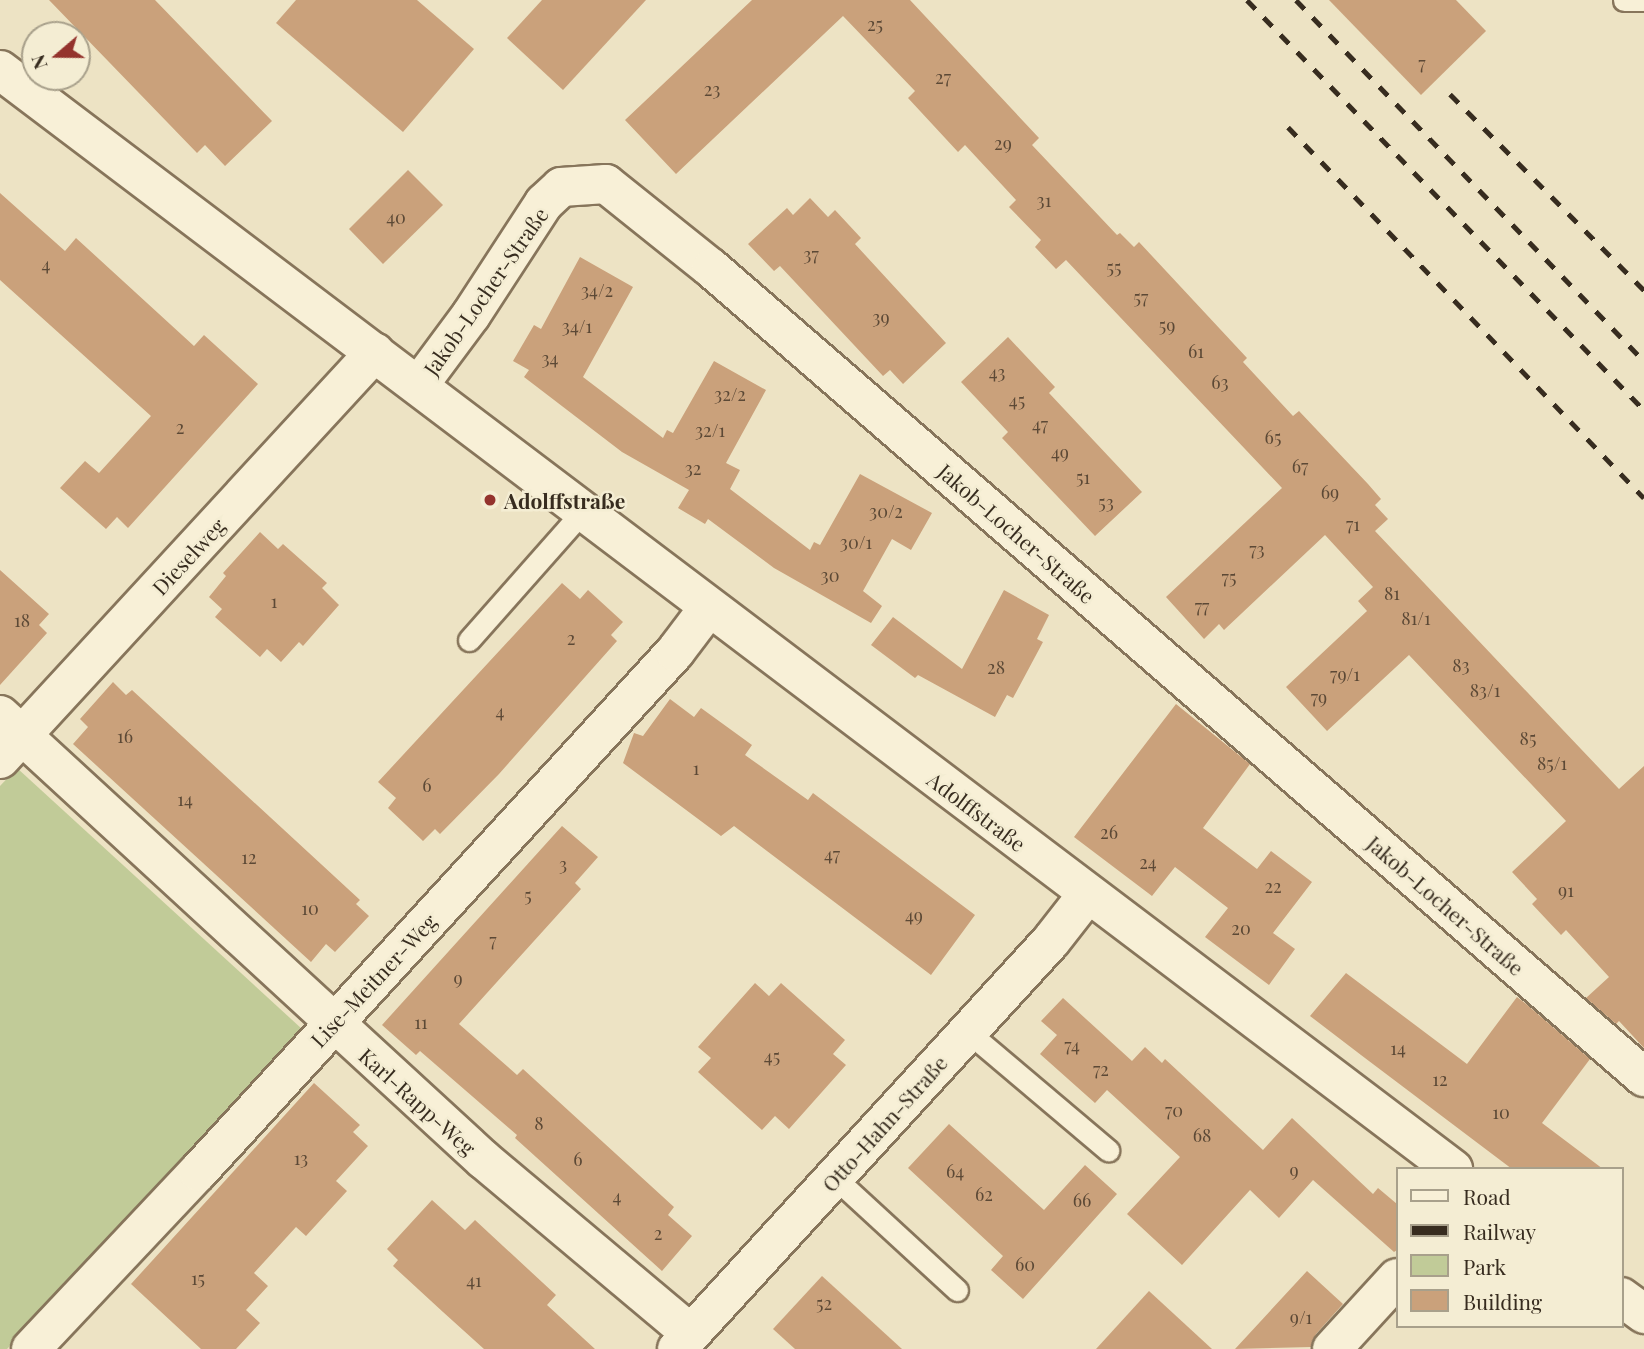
<!DOCTYPE html>
<html>
<head>
<meta charset="utf-8">
<style>
  body { margin:0 }
  #map { position:relative; width:1644px; height:1349px; overflow:hidden; background:#ede3c4; font-family:"Playfair Display",serif }
  div>[style] { position:absolute }
  .green>* { inset:0; background:#c1cb98 }
  .building>* { inset:0; background:#caa17b }
  .roads { filter:drop-shadow(2px 0 #87755b) drop-shadow(-2px 0 #87755b) drop-shadow(0 2px #87755b) drop-shadow(0 -2px #87755b) }
  .lane>* { height:21px; margin:-10.5px; padding:0 10.5px; transform-origin:10.5px; border-radius:10.5px; background:#f8f0d7 }
  .street>* { height:38px; margin:-19px; padding:0 19px; transform-origin:19px; border-radius:19px; background:#f8f0d7 }
  .secondary>* { height:38px; margin:-19px; padding:0 19px; transform-origin:19px; border-radius:19px; background:#f8f0d7 }
  .rail>* { height:5px; margin-top:-2.5px; transform-origin:0; background:repeating-linear-gradient(90deg,#372c1f 0 12px,transparent 0 24px) }
  .dots>* { width:19px; height:19px; translate:-50% -50%; box-sizing:border-box; border:4px solid #f4edd3; border-radius:50% }
  span { translate:-50% -50%; white-space:nowrap; text-align:center; line-height:1.15; -webkit-text-stroke:5px #f4edd3; paint-order:stroke }
  .number-label { font-size:18px; color:#5c4936 }
  .number-label span { -webkit-text-stroke-width:0 }
  .street-label { font-size:21px; color:#372c1f }
  .poi-label { font-size:21px; color:#372c1f; font-weight:700 }
  .left { translate:0 -50%; text-align:left }
  .legend { position:absolute; left:1396px; top:1167px; width:228px; height:161px; box-sizing:border-box; background:#f4edd3; border:2px solid #a8a08b; margin:0; padding:9px 12px; list-style:none; font-size:21px; color:#372c1f }
  .legend li { display:flex; align-items:center; gap:14px; height:35px }
  .legend b { width:35px; border:2px solid #a8a08b }
  .north { position:absolute; left:21px; top:21px; width:70px; height:70px; box-sizing:border-box; background:#f4edd3; border:2px solid #a8a08b; border-radius:50%; rotate:250deg; font-size:19px; font-weight:700; line-height:28px; text-align:center; color:#372c1f }
  .north::after { content:''; display:block; margin:auto; width:24px; height:32px; background:#94332d; clip-path:polygon(50% 0,100% 100%,50% 72%,0 100%) }
</style>
</head>
<body>
<div id="map">
  <div class="green">
    <i style="clip-path:polygon(17px 768px,302px 1029px,7px 1349px,0 1349px,0 786px)"></i>
  </div>
  <div class="building">
    <i style="clip-path:polygon(49px 0,155px 0,272px 121px,225px 166px,205px 145px,197px 153px)"></i>
    <i style="clip-path:polygon(296px 0,417px 0,474px 49px,403px 132px,276px 23px)"></i>
    <i style="clip-path:polygon(542px 0,646px 0,563px 90px,507px 38px)"></i>
    <i style="clip-path:polygon(752px 0,910px 0,1039px 138px,1032px 145px,1117px 235px,1120px 233px,1134px 247px,1139px 242px,1247px 358px,1243px 362px,1293px 416px,1299px 411px,1368px 484px,1381px 499px,1375px 505px,1388px 519px,1375px 531px,1562px 729px,1619px 789px,1644px 766px,1644px 1048px,1619px 1021px,1616px 1024px,1586px 998px,1609px 977px,1566px 930px,1561px 935px,1532px 904px,1537px 899px,1512px 872px,1566px 821px,1409px 655px,1327px 731px,1286px 687px,1367px 611px,1358px 601px,1373px 587px,1325px 535px,1224px 630px,1219px 624px,1204px 639px,1166px 597px,1282px 488px,1066px 260px,1056px 269px,1035px 247px,1041px 240px,1009px 207px,1016px 200px,965px 145px,958px 152px,908px 98px,915px 91px,843px 16px,676px 174px,625px 120px)"></i>
    <i style="clip-path:polygon(1329px 0,1456px 0,1486px 31px,1421px 95px)"></i>
    <i style="clip-path:polygon(408px 170px,443px 205px,383px 264px,349px 229px)"></i>
    <i style="clip-path:polygon(0 193px,65px 251px,76px 238px,194px 346px,204px 335px,258px 384px,128px 528px,117px 517px,106px 529px,60px 488px,85px 461px,99px 473px,151px 416px,0 280px)"></i>
    <i style="clip-path:polygon(810px 198px,828px 217px,835px 210px,861px 238px,855px 244px,946px 343px,903px 384px,890px 370px,883px 376px,780px 266px,774px 271px,748px 244px,787px 208px,793px 215px)"></i>
    <i style="clip-path:polygon(580px 257px,633px 287px,583px 377px,663px 438px,667px 430px,673px 433px,714px 361px,766px 390px,726px 463px,740px 470px,730px 489px,810px 550px,814px 542px,820px 545px,860px 474px,932px 513px,911px 550px,892px 539px,863px 591px,882px 606px,871px 623px,774px 568px,708px 519px,705px 524px,678px 508px,689px 490px,622px 452px,524px 377px,529px 370px,513px 361px,534px 325px,541px 329px)"></i>
    <i style="clip-path:polygon(1008px 337px,1055px 387px,1049px 393px,1142px 492px,1095px 536px,1002px 438px,1008px 432px,961px 382px)"></i>
    <i style="clip-path:polygon(260px 532px,278px 549px,283px 544px,327px 583px,322px 588px,339px 605px,303px 646px,299px 642px,281px 662px,267px 649px,260px 657px,215px 617px,222px 609px,209px 597px,226px 576px,223px 573px)"></i>
    <i style="clip-path:polygon(0 570px,49px 614px,39px 625px,47px 633px,0 685px)"></i>
    <i style="clip-path:polygon(562px 583px,580px 599px,588px 590px,623px 622px,611px 635px,617px 641px,499px 774px,440px 834px,435px 829px,423px 841px,388px 808px,396px 798px,378px 782px)"></i>
    <i style="clip-path:polygon(1004px 590px,1049px 615px,1037px 639px,1043px 642px,1013px 698px,1007px 695px,995px 717px,918px 675px,915px 678px,871px 645px,893px 617px,962px 669px)"></i>
    <i style="clip-path:polygon(113px 682px,126px 695px,132px 690px,360px 900px,356px 904px,369px 916px,335px 952px,326px 944px,311px 962px,73px 744px,88px 727px,80px 719px)"></i>
    <i style="clip-path:polygon(670px 699px,694px 717px,701px 708px,752px 745px,745px 755px,808px 800px,813px 793px,975px 915px,931px 975px,734px 826px,721px 836px,623px 763px,634px 733px,643px 736px)"></i>
    <i style="clip-path:polygon(1176px 704px,1250px 764px,1203px 828px,1257px 869px,1271px 851px,1312px 882px,1273px 933px,1295px 949px,1269px 985px,1205px 937px,1228px 908px,1175px 867px,1152px 896px,1074px 837px)"></i>
    <i style="clip-path:polygon(562px 826px,598px 857px,575px 883px,581px 889px,459px 1024px,517px 1075px,523px 1069px,674px 1207px,668px 1215px,692px 1236px,662px 1271px,515px 1138px,517px 1135px,420px 1051px,416px 1055px,382px 1025px)"></i>
    <i style="clip-path:polygon(1346px 973px,1467px 1064px,1517px 997px,1525px 1003px,1590px 1059px,1542px 1123px,1603px 1169px,1512px 1169px,1361px 1055px,1310px 1016px)"></i>
    <i style="clip-path:polygon(755px 983px,769px 996px,781px 983px,845px 1040px,833px 1054px,846px 1065px,789px 1129px,775px 1116px,762px 1130px,698px 1072px,711px 1058px,698px 1047px)"></i>
    <i style="clip-path:polygon(1063px 998px,1132px 1061px,1145px 1047px,1162px 1063px,1165px 1059px,1263px 1150px,1292px 1118px,1373px 1194px,1378px 1188px,1397px 1204px,1397px 1250px,1394px 1252px,1313px 1180px,1279px 1218px,1250px 1190px,1182px 1265px,1127px 1214px,1180px 1157px,1107px 1090px,1095px 1103px,1040px 1054px,1057px 1035px,1041px 1021px)"></i>
    <i style="clip-path:polygon(314px 1083px,360px 1125px,353px 1132px,368px 1146px,336px 1181px,347px 1191px,306px 1236px,296px 1227px,254px 1273px,268px 1286px,246px 1310px,260px 1323px,236px 1349px,201px 1349px,131px 1284px)"></i>
    <i style="clip-path:polygon(949px 1124px,1044px 1210px,1085px 1165px,1117px 1194px,1023px 1299px,991px 1270px,1003px 1256px,908px 1168px)"></i>
    <i style="clip-path:polygon(432px 1200px,465px 1230px,475px 1220px,556px 1295px,547px 1305px,595px 1349px,484px 1349px,443px 1312px,393px 1266px,398px 1260px,387px 1249px)"></i>
    <i style="clip-path:polygon(1307px 1271px,1343px 1304px,1316px 1334px,1311px 1347px,1235px 1349px)"></i>
    <i style="clip-path:polygon(822px 1276px,902px 1349px,795px 1349px,773px 1329px)"></i>
    <i style="clip-path:polygon(1149px 1291px,1212px 1349px,1096px 1349px)"></i>
  </div>
  <div class="roads">
    <div class="lane">
      <i style="left:1624px;top:0;width:19px"></i>
      <i style="left:469px;top:640px;width:172px;rotate:-48.5deg"></i>
      <i style="left:967px;top:1031px;width:185px;rotate:40.2deg"></i>
      <i style="left:834px;top:1177px;width:167px;rotate:42.6deg"></i>
    </div>
    <div class="street">
      <i style="left:419px;top:385px;width:87px;rotate:-53.4deg"></i>
      <i style="left:471px;top:315px;width:134px;rotate:-56.9deg"></i>
      <i style="left:544px;top:203px;width:23px;rotate:-43deg"></i>
      <i style="left:561px;top:187px;width:45px;rotate:-3.8deg"></i>
      <i style="left:606px;top:184px;width:134px;rotate:38.7deg"></i>
      <i style="left:711px;top:268px;width:1235px;rotate:40.93deg"></i>
      <i style="left:0;top:715px;width:657px;rotate:42.6deg"></i>
      <i style="left:484px;top:1160px;width:270px;rotate:40deg"></i>
      <i style="left:0;top:759px;width:553px;rotate:-47.34deg"></i>
      <i style="left:31px;top:1349px;width:243px;rotate:-46.7deg"></i>
      <i style="left:198px;top:1172px;width:706px;rotate:-47.47deg"></i>
      <i style="left:675px;top:652px;width:56px;rotate:-52.9deg"></i>
      <i style="left:677px;top:1349px;width:553px;rotate:-47.49deg"></i>
      <i style="left:1051px;top:941px;width:58px;rotate:-52deg"></i>
      <i style="left:1332px;top:1349px;width:96px;rotate:-47.5deg"></i>
    </div>
    <div class="secondary">
      <i style="left:0;top:70px;width:1822px;rotate:37.1deg"></i>
      <i style="left:1621px;top:1297px;width:29px;rotate:36deg"></i>
    </div>
  </div>
  <div class="rail">
    <i style="left:1247px;top:0;width:571px;rotate:45.92deg"></i>
    <i style="left:1296px;top:0;width:501px;rotate:46.05deg"></i>
    <i style="left:1450px;top:94px;width:276px;rotate:45.3deg"></i>
    <i style="left:1288px;top:127px;width:514px;rotate:46.18deg"></i>
  </div>
  <div class="dots">
    <i style="left:490px;top:500px;background:#94332d"></i>
  </div>
  <div class="number-label">
    <span style="left:875px;top:24px">25</span>
    <span style="left:1422px;top:63px">7</span>
    <span style="left:943px;top:77px">27</span>
    <span style="left:712px;top:89px">23</span>
    <span style="left:1003px;top:143px">29</span>
    <span style="left:1044px;top:200px">31</span>
    <span style="left:396px;top:217px">40</span>
    <span style="left:811px;top:254px">37</span>
    <span style="left:46px;top:264px">4</span>
    <span style="left:1114px;top:267px">55</span>
    <span style="left:597px;top:290px">34/2</span>
    <span style="left:1141px;top:297px">57</span>
    <span style="left:881px;top:317px">39</span>
    <span style="left:1167px;top:325px">59</span>
    <span style="left:577px;top:326px">34/1</span>
    <span style="left:1196px;top:351px">61</span>
    <span style="left:550px;top:358px">34</span>
    <span style="left:997px;top:372px">43</span>
    <span style="left:1220px;top:382px">63</span>
    <span style="left:730px;top:394px">32/2</span>
    <span style="left:1017px;top:400px">45</span>
    <span style="left:1040px;top:424px">47</span>
    <span style="left:180px;top:427px">2</span>
    <span style="left:710px;top:430px">32/1</span>
    <span style="left:1273px;top:437px">65</span>
    <span style="left:1060px;top:452px">49</span>
    <span style="left:1300px;top:466px">67</span>
    <span style="left:693px;top:468px">32</span>
    <span style="left:1083px;top:477px">51</span>
    <span style="left:1330px;top:492px">69</span>
    <span style="left:1106px;top:502px">53</span>
    <span style="left:886px;top:511px">30/2</span>
    <span style="left:1353px;top:524px">71</span>
    <span style="left:856px;top:542px">30/1</span>
    <span style="left:1257px;top:549px">73</span>
    <span style="left:830px;top:575px">30</span>
    <span style="left:1229px;top:577px">75</span>
    <span style="left:1392px;top:593px">81</span>
    <span style="left:274px;top:601px">1</span>
    <span style="left:1202px;top:606px">77</span>
    <span style="left:1416px;top:618px">81/1</span>
    <span style="left:22px;top:620px">18</span>
    <span style="left:571px;top:638px">2</span>
    <span style="left:1461px;top:665px">83</span>
    <span style="left:996px;top:667px">28</span>
    <span style="left:1345px;top:674px">79/1</span>
    <span style="left:1485px;top:690px">83/1</span>
    <span style="left:1319px;top:697px">79</span>
    <span style="left:500px;top:711px">4</span>
    <span style="left:125px;top:736px">16</span>
    <span style="left:1528px;top:738px">85</span>
    <span style="left:1552px;top:763px">85/1</span>
    <span style="left:696px;top:768px">1</span>
    <span style="left:427px;top:785px">6</span>
    <span style="left:185px;top:799px">14</span>
    <span style="left:1109px;top:832px">26</span>
    <span style="left:832px;top:854px">47</span>
    <span style="left:249px;top:857px">12</span>
    <span style="left:1148px;top:862px">24</span>
    <span style="left:563px;top:864px">3</span>
    <span style="left:1273px;top:886px">22</span>
    <span style="left:1566px;top:890px">91</span>
    <span style="left:528px;top:895px">5</span>
    <span style="left:310px;top:908px">10</span>
    <span style="left:914px;top:915px">49</span>
    <span style="left:1241px;top:928px">20</span>
    <span style="left:493px;top:940px">7</span>
    <span style="left:458px;top:978px">9</span>
    <span style="left:421px;top:1022px">11</span>
    <span style="left:1072px;top:1045px">74</span>
    <span style="left:1398px;top:1048px">14</span>
    <span style="left:772px;top:1056px">45</span>
    <span style="left:1101px;top:1069px">72</span>
    <span style="left:1440px;top:1079px">12</span>
    <span style="left:1174px;top:1110px">70</span>
    <span style="left:1501px;top:1112px">10</span>
    <span style="left:539px;top:1123px">8</span>
    <span style="left:1202px;top:1135px">68</span>
    <span style="left:301px;top:1158px">13</span>
    <span style="left:578px;top:1159px">6</span>
    <span style="left:1294px;top:1170px">9</span>
    <span style="left:955px;top:1171px">64</span>
    <span style="left:984px;top:1194px">62</span>
    <span style="left:617px;top:1196px">4</span>
    <span style="left:1082px;top:1200px">66</span>
    <span style="left:658px;top:1233px">2</span>
    <span style="left:1025px;top:1264px">60</span>
    <span style="left:198px;top:1278px">15</span>
    <span style="left:474px;top:1280px">41</span>
    <span style="left:824px;top:1303px">52</span>
    <span style="left:1301px;top:1317px">9/1</span>
  </div>
  <div class="street-label">
    <span style="left:485px;top:291px;rotate:-55deg">Jakob-Locher-Straße</span>
    <span style="left:1017px;top:533px;rotate:41deg">Jakob-Locher-Straße</span>
    <span style="left:188px;top:556px;rotate:-47deg">Dieselweg</span>
    <span style="left:977px;top:811px;rotate:37deg">Adolffstraße</span>
    <span style="left:1446px;top:905px;rotate:41deg">Jakob-Locher-Straße</span>
    <span style="left:373px;top:980px;rotate:-47deg">Lise-Meitner-Weg</span>
    <span style="left:418px;top:1101px;rotate:42deg">Karl-Rapp-Weg</span>
    <span style="left:884px;top:1123px;rotate:-48deg">Otto-Hahn-Straße</span>
  </div>
  <div class="poi-label">
    <span class="left" style="left:504px;top:500px">Adolffstraße</span>
  </div>
  <ul class="legend">
  <li><b style="height:9px;background:#f8f0d7"></b>Road</li>
  <li><b style="height:9px;background:#372c1f"></b>Railway</li>
  <li><b style="height:19px;background:#c1cb98"></b>Park</li>
  <li><b style="height:19px;background:#caa17b"></b>Building</li>
  </ul>
  <div class="north">N</div>
</div>
</body>
</html>
